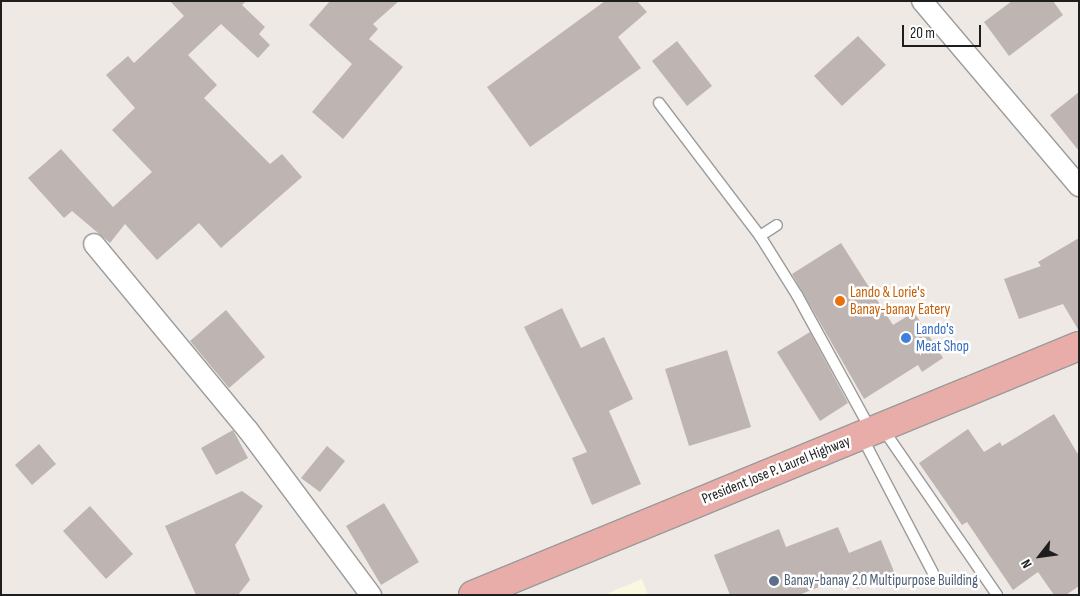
<!DOCTYPE html>
<html>
<head>
<meta charset="utf-8">
<style>
  body { margin:0 }
  #map { position:relative; width:1080px; height:596px; overflow:hidden; background:#eee9e5; font-family:"Sofia Sans Condensed",sans-serif }
  div>[style] { position:absolute }
  .education>* { inset:0; background:#fbf8e0 }
  .building>* { inset:0; background:#beb5b2 }
  .roads { filter:drop-shadow(1px 0 #9b9b9b) drop-shadow(-1px 0 #9b9b9b) drop-shadow(0 1px #9b9b9b) drop-shadow(0 -1px #9b9b9b) }
  .service>* { height:10px; margin:-5px; padding:0 5px; transform-origin:5px; border-radius:5px; background:#fff }
  .minor>* { height:20px; margin:-10px; padding:0 10px; transform-origin:10px; border-radius:10px; background:#fff }
  .trunk>* { height:28px; margin:-14px; padding:0 14px; transform-origin:14px; border-radius:14px; background:#e8ada8 }
  .dots>* { width:14px; height:14px; translate:-50% -50%; box-sizing:border-box; border:2px solid #fff; border-radius:50% }
  span { translate:-50% -50%; white-space:nowrap; text-align:center; line-height:1.15; -webkit-text-stroke:5px #fff; paint-order:stroke }
  .food-label { font-size:15px; color:#c56008 }
  .left { translate:0 -50%; text-align:left }
  .shop-label { font-size:15px; color:#366cbe }
  .street-label { font-size:15px; color:#1e1e1e }
  .service-label { font-size:15px; color:#4e5e75 }
  .frame { position:absolute; inset:0; border:2px solid #1e1e1e; pointer-events:none }
  .north { position:absolute; left:1015px; top:531px; width:50px; height:50px; -webkit-text-stroke:4px #fff; paint-order:stroke; rotate:240deg; font-size:14px; font-weight:700; line-height:20px; text-align:center; color:#1e1e1e }
  .north::after { content:''; display:block; margin:auto; width:18px; height:22px; background:#1e1e1e; clip-path:polygon(50% 0,100% 100%,50% 72%,0 100%) }
  .scale { position:absolute; left:902px; top:25px; width:79px; height:22px; box-sizing:border-box; border:2px solid #1e1e1e; border-top:0; padding-left:6px; font-size:15px; line-height:18px; white-space:nowrap; color:#1e1e1e; -webkit-text-stroke:4px #fff; paint-order:stroke }
</style>
</head>
<body>
<div id="map">
  <div class="education">
    <i style="clip-path:polygon(642px 579px,648px 595px,604px 595px)"></i>
  </div>
  <div class="building">
    <i style="clip-path:polygon(170px 1px,246px 1px,236px 11px,242px 5px,265px 27px,259px 34px,270px 45px,258px 58px,221px 24px,188px 55px,217px 85px,204px 98px,270px 164px,282px 154px,302px 177px,221px 248px,199px 223px,157px 260px,125px 224px,110px 243px,72px 211px,64px 218px,28px 178px,61px 149px,113px 207px,152px 172px,112px 130px,135px 108px,106px 75px,128px 56px,134px 63px,184px 16px)"></i>
    <i style="clip-path:polygon(330px 1px,399px 1px,373px 24px,378px 29px,369px 39px,403px 67px,343px 139px,312px 112px,352px 64px,309px 25px)"></i>
    <i style="clip-path:polygon(605px 1px,637px 1px,647px 12px,618px 37px,641px 68px,530px 147px,487px 87px)"></i>
    <i style="clip-path:polygon(1012px 1px,1053px 1px,1063px 15px,1009px 56px,984px 22px)"></i>
    <i style="clip-path:polygon(858px 36px,886px 65px,842px 106px,814px 76px)"></i>
    <i style="clip-path:polygon(677px 41px,712px 86px,687px 106px,652px 61px)"></i>
    <i style="clip-path:polygon(1079px 92px,1079px 151px,1050px 115px)"></i>
    <i style="clip-path:polygon(1079px 238px,1079px 331px,1063px 304px,1019px 319px,1004px 279px,1041px 266px,1038px 262px)"></i>
    <i style="clip-path:polygon(841px 243px,893px 325px,914px 312px,943px 358px,922px 372px,918px 365px,864px 399px,792px 274px)"></i>
    <i style="clip-path:polygon(562px 308px,581px 348px,604px 337px,633px 399px,609px 411px,641px 484px,592px 505px,572px 458px,587px 452px,524px 327px)"></i>
    <i style="clip-path:polygon(226px 310px,265px 357px,229px 388px,190px 341px)"></i>
    <i style="clip-path:polygon(810px 332px,848px 403px,820px 421px,777px 352px)"></i>
    <i style="clip-path:polygon(727px 350px,751px 427px,689px 446px,665px 369px)"></i>
    <i style="clip-path:polygon(1054px 414px,1079px 456px,1079px 586px,1066px 595px,1054px 595px,1038px 572px,1013px 590px,967px 522px,962px 525px,919px 463px,968px 429px,984px 452px,1000px 442px,1002px 446px)"></i>
    <i style="clip-path:polygon(233px 430px,248px 458px,216px 475px,201px 448px)"></i>
    <i style="clip-path:polygon(39px 444px,56px 464px,32px 485px,15px 465px)"></i>
    <i style="clip-path:polygon(327px 446px,345px 461px,320px 492px,301px 478px)"></i>
    <i style="clip-path:polygon(242px 491px,263px 506px,235px 545px,250px 580px,238px 595px,196px 595px,165px 526px)"></i>
    <i style="clip-path:polygon(384px 503px,419px 562px,381px 585px,346px 526px)"></i>
    <i style="clip-path:polygon(90px 506px,133px 554px,106px 579px,63px 531px)"></i>
    <i style="clip-path:polygon(838px 527px,849px 553px,881px 540px,895px 574px,857px 589px,851px 574px,799px 595px,730px 595px,714px 555px,779px 529px,786px 547px)"></i>
  </div>
  <div class="roads">
    <div class="service">
      <i style="left:659px;top:103px;width:167px;rotate:52.8deg"></i>
      <i style="left:760px;top:236px;width:70px;rotate:57.9deg"></i>
      <i style="left:797px;top:295px;width:154px;rotate:61.3deg"></i>
      <i style="left:760px;top:236px;width:20px;rotate:-33deg"></i>
      <i style="left:883px;top:429px;width:201px;rotate:55.5deg"></i>
      <i style="left:862px;top:437px;width:153px;rotate:62.4deg"></i>
    </div>
    <div class="minor">
      <i style="left:922px;top:1px;width:243px;rotate:49.7deg"></i>
      <i style="left:94px;top:244px;width:241px;rotate:50.4deg"></i>
      <i style="left:248px;top:430px;width:206px;rotate:53.3deg"></i>
    </div>
    <div class="trunk">
      <i style="left:473px;top:595px;width:655px;rotate:-22.34deg"></i>
    </div>
  </div>
  <div class="dots">
    <i style="left:840px;top:301px;background:#e8710a"></i>
    <i style="left:906px;top:338px;background:#3f7fe0"></i>
    <i style="left:774px;top:581px;background:#5c6f8a"></i>
  </div>
  <div class="food-label">
    <span class="left" style="left:850px;top:301px">Lando &amp; Lorie's<br>Banay-banay Eatery</span>
  </div>
  <div class="shop-label">
    <span class="left" style="left:916px;top:338px">Lando's<br>Meat Shop</span>
  </div>
  <div class="street-label">
    <span style="left:776px;top:470px;rotate:-22deg">President Jose P. Laurel Highway</span>
  </div>
  <div class="service-label">
    <span class="left" style="left:784px;top:581px">Banay-banay 2.0 Multipurpose Building</span>
  </div>
  <div class="frame"></div>
  <div class="north">N</div>
  <div class="scale">20 m</div>
</div>
</body>
</html>
